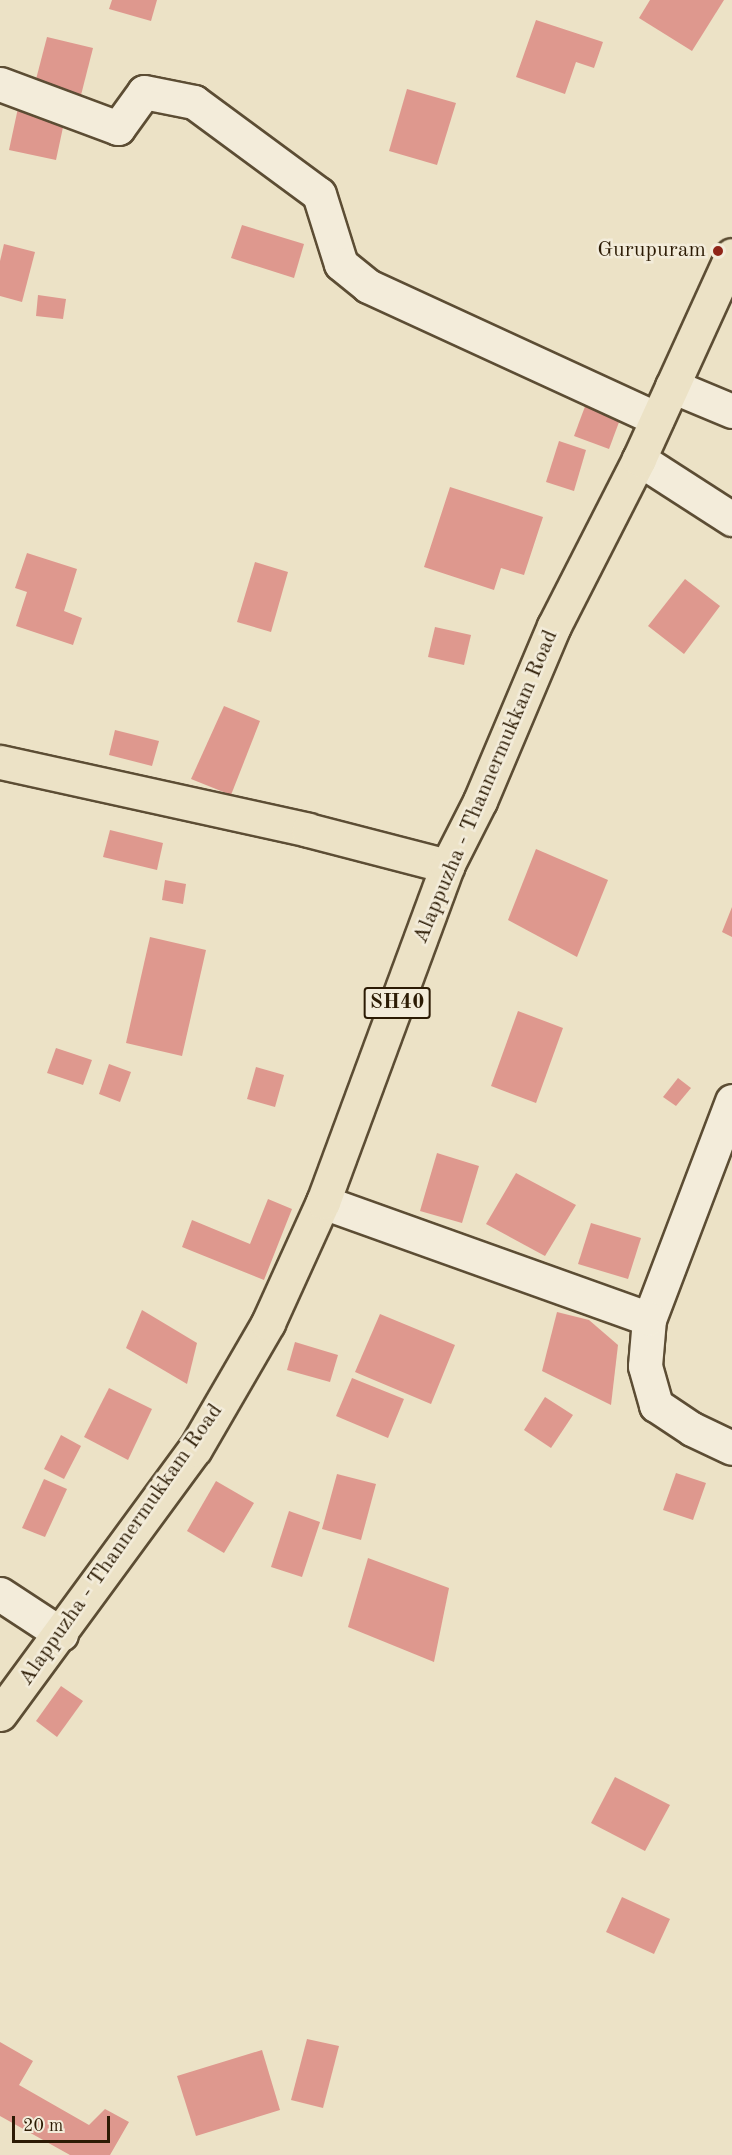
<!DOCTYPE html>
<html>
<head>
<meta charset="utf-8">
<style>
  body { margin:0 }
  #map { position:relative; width:732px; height:2155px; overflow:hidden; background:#ece2c6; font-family:"Old Standard TT",serif }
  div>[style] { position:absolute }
  .building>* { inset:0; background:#de988e }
  .roads { filter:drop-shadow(2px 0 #5c4d34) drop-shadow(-2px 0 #5c4d34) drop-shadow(0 2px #5c4d34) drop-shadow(0 -2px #5c4d34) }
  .minor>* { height:33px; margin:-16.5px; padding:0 16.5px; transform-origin:16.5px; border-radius:16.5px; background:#f3ecda }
  .major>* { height:33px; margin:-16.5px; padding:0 16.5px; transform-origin:16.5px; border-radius:16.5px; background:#ece2c6 }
  .dots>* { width:16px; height:16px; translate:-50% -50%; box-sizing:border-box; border:3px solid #f3ecda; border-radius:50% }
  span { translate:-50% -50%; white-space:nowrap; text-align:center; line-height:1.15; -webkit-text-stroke:5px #f3ecda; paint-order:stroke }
  .shield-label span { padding:2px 4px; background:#f3ecda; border:2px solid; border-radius:4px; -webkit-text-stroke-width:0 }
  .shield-label { font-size:21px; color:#2c1b04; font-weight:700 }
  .poi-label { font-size:22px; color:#2c1b04 }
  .right { translate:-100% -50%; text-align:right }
  .street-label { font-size:22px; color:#2c1b04 }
  .scale { position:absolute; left:12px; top:2116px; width:98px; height:27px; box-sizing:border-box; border:3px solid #2c1b04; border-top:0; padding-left:8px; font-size:18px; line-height:21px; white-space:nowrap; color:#2c1b04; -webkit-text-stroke:4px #f3ecda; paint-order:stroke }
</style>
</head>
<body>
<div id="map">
  <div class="building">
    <i style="clip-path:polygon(112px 0,157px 0,151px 21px,109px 9px)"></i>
    <i style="clip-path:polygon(650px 0,724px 0,692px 51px,639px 18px)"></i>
    <i style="clip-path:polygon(536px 20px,603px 42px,594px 68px,576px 62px,565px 94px,516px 77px)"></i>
    <i style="clip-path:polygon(47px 37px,93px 48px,80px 99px,34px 87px)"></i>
    <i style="clip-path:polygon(407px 89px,456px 103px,437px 165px,389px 151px)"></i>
    <i style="clip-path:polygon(18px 108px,65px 118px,56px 160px,9px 150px)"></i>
    <i style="clip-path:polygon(242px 225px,304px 244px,294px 278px,231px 258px)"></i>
    <i style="clip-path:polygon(4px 244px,35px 252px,22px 302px,0 296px,0 261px)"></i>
    <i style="clip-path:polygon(38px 295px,66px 299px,63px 319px,36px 316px)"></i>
    <i style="clip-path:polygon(590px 393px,625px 406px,609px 449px,574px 436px)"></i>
    <i style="clip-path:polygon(559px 441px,586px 450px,574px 491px,546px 482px)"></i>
    <i style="clip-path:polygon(450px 487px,543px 517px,524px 575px,501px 568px,494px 590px,424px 567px)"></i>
    <i style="clip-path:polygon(27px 553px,77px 569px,64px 611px,82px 618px,73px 645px,16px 626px,27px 592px,15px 588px)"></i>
    <i style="clip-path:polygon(255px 562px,288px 572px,271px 632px,237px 622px)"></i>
    <i style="clip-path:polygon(685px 579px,720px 606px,684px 654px,648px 626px)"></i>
    <i style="clip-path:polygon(435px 627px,471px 635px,464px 665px,428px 657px)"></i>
    <i style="clip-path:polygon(224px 706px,260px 721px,231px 795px,191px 779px)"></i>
    <i style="clip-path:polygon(115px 730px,159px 741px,152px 766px,109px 755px)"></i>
    <i style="clip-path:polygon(110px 830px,163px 843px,157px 870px,103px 857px)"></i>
    <i style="clip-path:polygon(536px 849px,608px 880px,577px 957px,508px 920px)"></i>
    <i style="clip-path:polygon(165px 880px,186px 884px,183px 904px,162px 900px)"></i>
    <i style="clip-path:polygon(732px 907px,732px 937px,722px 932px)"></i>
    <i style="clip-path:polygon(150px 937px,206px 950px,182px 1056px,126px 1043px)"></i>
    <i style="clip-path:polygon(518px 1011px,563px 1028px,536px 1103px,491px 1086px)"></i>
    <i style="clip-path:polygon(56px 1048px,92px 1060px,83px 1085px,47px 1073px)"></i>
    <i style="clip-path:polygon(109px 1064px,131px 1072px,120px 1102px,99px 1094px)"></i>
    <i style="clip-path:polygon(256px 1067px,284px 1075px,275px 1107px,247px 1099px)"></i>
    <i style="clip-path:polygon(678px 1078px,691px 1088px,676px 1106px,663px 1097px)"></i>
    <i style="clip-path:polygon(437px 1153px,479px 1166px,462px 1223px,420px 1211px)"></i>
    <i style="clip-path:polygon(516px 1173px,576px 1205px,545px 1256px,486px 1224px)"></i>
    <i style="clip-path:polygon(268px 1199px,292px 1209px,264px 1280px,182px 1247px,192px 1220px,250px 1244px)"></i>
    <i style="clip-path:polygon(591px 1223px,641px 1238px,628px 1279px,578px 1264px)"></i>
    <i style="clip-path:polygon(142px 1310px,197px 1343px,187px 1384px,126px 1348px)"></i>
    <i style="clip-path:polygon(557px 1312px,589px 1320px,618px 1345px,611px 1405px,542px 1371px)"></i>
    <i style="clip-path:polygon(380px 1314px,455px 1345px,431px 1404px,355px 1372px)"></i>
    <i style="clip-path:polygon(295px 1342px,338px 1355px,330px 1382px,287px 1370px)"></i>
    <i style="clip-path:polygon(352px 1378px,404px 1399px,388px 1438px,336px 1416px)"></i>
    <i style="clip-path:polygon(109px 1388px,152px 1409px,128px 1460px,84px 1437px)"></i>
    <i style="clip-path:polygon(545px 1397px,573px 1415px,551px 1448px,524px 1430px)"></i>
    <i style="clip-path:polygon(61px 1435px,81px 1446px,64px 1479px,44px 1469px)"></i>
    <i style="clip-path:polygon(676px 1473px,706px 1483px,693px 1520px,663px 1510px)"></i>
    <i style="clip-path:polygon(337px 1474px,376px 1484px,361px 1540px,322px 1529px)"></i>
    <i style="clip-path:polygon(44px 1479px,67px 1489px,45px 1537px,22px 1528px)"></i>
    <i style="clip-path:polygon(216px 1481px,254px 1503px,224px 1553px,187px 1531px)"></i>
    <i style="clip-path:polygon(289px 1511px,320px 1522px,302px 1577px,271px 1567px)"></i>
    <i style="clip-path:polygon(368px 1558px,449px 1588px,434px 1662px,348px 1627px)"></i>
    <i style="clip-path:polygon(61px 1686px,83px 1701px,57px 1737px,36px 1721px)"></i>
    <i style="clip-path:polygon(615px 1777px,670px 1805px,645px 1851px,591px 1823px)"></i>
    <i style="clip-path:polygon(622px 1897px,670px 1919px,654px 1954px,606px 1932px)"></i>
    <i style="clip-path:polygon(307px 2039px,339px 2046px,323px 2108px,291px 2100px)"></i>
    <i style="clip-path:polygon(0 2042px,33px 2061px,19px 2085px,89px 2125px,105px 2109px,129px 2122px,110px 2155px,70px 2155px,0 2116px)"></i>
    <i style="clip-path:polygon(262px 2050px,280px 2110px,196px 2136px,177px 2076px)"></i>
  </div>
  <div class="roads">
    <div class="minor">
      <i style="left:0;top:84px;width:126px;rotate:20.4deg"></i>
      <i style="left:118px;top:128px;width:44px;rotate:-54.2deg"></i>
      <i style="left:144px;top:92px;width:51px;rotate:11.3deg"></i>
      <i style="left:194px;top:102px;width:155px;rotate:36.4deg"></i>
      <i style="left:319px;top:194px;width:73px;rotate:72.6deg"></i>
      <i style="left:341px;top:264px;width:35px;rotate:39deg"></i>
      <i style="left:368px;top:286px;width:318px;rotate:24.7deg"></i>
      <i style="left:672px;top:386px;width:65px;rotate:22.6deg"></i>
      <i style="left:639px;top:459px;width:111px;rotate:32.8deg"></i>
      <i style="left:732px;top:1101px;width:233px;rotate:110.8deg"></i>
      <i style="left:649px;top:1319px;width:47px;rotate:94.9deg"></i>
      <i style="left:645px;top:1366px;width:41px;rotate:74.2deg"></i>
      <i style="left:656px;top:1405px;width:43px;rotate:33.7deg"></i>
      <i style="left:692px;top:1429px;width:44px;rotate:25.4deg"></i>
      <i style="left:323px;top:1202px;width:346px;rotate:19.7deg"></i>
      <i style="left:0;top:1594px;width:73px;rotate:33.3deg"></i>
    </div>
    <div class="major">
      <i style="left:0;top:762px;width:315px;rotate:12.4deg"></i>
      <i style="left:308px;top:830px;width:144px;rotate:14.5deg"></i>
      <i style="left:0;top:1714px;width:329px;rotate:-53.7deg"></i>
      <i style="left:195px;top:1449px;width:146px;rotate:-59.9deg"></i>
      <i style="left:268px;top:1323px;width:133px;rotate:-65.6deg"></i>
      <i style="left:323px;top:1202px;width:358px;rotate:-69.7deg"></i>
      <i style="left:447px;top:866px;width:73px;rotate:-63.1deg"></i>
      <i style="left:480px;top:801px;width:190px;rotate:-67.1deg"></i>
      <i style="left:554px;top:626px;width:187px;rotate:-63deg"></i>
      <i style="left:639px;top:459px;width:224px;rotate:-65.5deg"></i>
    </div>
  </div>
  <div class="dots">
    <i style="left:718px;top:251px;background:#8f2418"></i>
  </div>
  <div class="shield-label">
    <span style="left:397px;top:1003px">SH40</span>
  </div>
  <div class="poi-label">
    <span class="right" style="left:706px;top:251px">Gurupuram</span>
  </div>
  <div class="street-label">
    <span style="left:486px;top:787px;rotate:-67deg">Alappuzha - Thannermukkam Road</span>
    <span style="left:121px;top:1545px;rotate:-55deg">Alappuzha - Thannermukkam Road</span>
  </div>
  <div class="scale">20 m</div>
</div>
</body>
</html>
